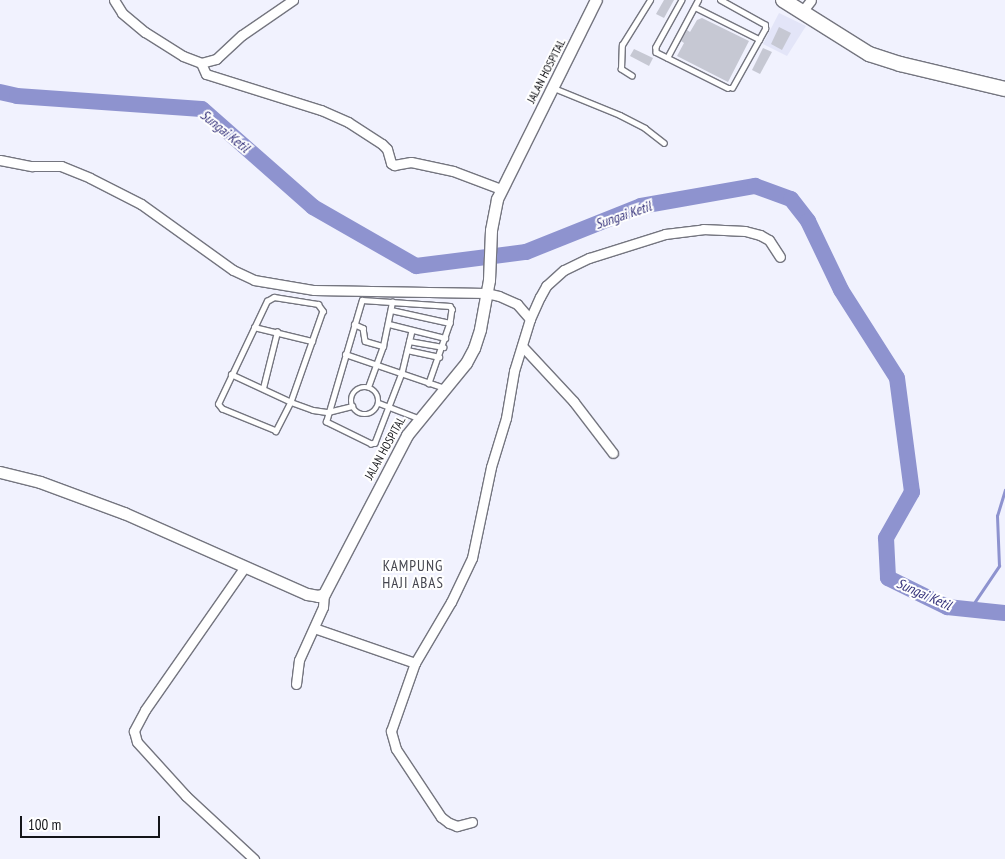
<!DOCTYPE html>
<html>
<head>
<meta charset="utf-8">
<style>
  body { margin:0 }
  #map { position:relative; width:1005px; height:859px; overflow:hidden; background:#f1f2fe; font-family:"PT Sans Narrow",sans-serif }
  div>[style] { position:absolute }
  .built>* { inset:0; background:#e3e5f8 }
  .stream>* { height:2.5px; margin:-1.25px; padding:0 1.25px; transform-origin:1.25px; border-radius:1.25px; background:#8e93cf }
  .river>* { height:16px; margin:-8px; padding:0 8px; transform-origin:8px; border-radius:8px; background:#8e93cf }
  .building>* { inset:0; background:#c6c8d3 }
  .roads { filter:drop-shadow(1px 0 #74757f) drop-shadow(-1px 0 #74757f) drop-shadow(0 1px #74757f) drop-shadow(0 -1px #74757f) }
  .service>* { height:4.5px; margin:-2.25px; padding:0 2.25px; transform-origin:2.25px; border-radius:2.25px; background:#fff }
  .service>.ring { margin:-2.25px; padding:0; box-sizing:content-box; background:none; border:4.5px solid #fff; border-radius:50% }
  .minor>* { height:9px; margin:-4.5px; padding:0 4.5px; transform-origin:4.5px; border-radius:4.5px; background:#fff }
  .secondary>* { height:11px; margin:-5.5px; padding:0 5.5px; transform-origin:5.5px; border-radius:5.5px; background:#fff }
  .primary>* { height:14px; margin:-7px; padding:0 7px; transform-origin:7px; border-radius:7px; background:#fff }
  span { translate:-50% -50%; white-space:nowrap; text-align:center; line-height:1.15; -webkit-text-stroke:4px #fff; paint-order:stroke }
  .street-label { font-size:12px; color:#141519 }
  .water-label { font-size:14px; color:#34317a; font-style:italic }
  .quarter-label { font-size:15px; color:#45464f; letter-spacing:1px }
  .scale { position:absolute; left:20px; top:816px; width:140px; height:22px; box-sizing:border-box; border:2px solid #141519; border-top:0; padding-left:6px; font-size:15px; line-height:18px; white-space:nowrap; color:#141519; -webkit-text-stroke:4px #fff; paint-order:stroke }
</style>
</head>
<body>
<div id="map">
  <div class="built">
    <i style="clip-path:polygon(779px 13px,806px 26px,787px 56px,763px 44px)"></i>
  </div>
  <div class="stream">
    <i style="left:970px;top:609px;width:52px;rotate:-56deg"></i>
    <i style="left:999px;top:566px;width:50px;rotate:-92.3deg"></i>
    <i style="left:997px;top:516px;width:27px;rotate:-73deg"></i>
  </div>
  <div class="river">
    <i style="left:0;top:92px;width:17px;rotate:13deg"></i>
    <i style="left:17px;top:96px;width:185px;rotate:4deg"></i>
    <i style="left:202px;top:109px;width:148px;rotate:41.4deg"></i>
    <i style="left:313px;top:207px;width:119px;rotate:29.8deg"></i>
    <i style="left:416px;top:266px;width:111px;rotate:-7.3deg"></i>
    <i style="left:526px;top:252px;width:124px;rotate:-21.8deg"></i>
    <i style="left:641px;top:206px;width:116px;rotate:-10deg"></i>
    <i style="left:755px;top:186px;width:38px;rotate:20deg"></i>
    <i style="left:791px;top:199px;width:28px;rotate:52deg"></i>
    <i style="left:808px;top:221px;width:76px;rotate:64.4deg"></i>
    <i style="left:841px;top:290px;width:104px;rotate:57.5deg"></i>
    <i style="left:897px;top:378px;width:115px;rotate:82.5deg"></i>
    <i style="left:912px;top:492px;width:53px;rotate:119.5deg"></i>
    <i style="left:886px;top:538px;width:40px;rotate:87.1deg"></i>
    <i style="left:888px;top:578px;width:66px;rotate:26.2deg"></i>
    <i style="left:947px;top:607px;width:58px;rotate:5.9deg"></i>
  </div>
  <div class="building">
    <i style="clip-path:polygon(664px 0,674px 0,664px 18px,656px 14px)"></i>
    <i style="clip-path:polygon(702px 18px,749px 41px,728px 82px,677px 56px,684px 43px,681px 41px,687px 30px,690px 32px,697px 20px)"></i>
    <i style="clip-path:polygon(779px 27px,791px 33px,782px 50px,771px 44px)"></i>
    <i style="clip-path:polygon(763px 48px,772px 52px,760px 74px,752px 70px)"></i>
    <i style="clip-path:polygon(634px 49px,653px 58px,649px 66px,630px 56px)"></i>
  </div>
  <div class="roads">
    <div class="service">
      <i style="left:682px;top:0;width:54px;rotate:119deg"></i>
      <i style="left:656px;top:47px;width:5px;rotate:90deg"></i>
      <i style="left:656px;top:52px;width:80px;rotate:26.6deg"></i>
      <i style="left:728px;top:88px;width:4px"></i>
      <i style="left:732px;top:88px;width:68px;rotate:-60.8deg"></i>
      <i style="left:765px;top:29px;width:4px;rotate:-90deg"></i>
      <i style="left:765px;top:25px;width:51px;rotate:-150.9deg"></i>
      <i style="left:695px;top:7px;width:72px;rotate:26.6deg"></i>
      <i style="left:667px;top:58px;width:66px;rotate:-61.9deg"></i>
      <i style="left:632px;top:76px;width:13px;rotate:-148deg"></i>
      <i style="left:621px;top:69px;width:24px;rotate:-88deg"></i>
      <i style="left:622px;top:45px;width:53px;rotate:-58.1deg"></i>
      <i style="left:554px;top:88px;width:71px;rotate:22.2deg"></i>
      <i style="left:620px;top:115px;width:28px;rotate:27deg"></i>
      <i style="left:645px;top:128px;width:24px;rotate:38deg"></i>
      <i style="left:274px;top:297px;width:45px;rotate:9deg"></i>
      <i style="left:318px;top:304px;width:9px;rotate:54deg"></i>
      <i style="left:323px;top:311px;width:96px;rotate:109.4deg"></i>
      <i style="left:291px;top:402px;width:33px;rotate:117deg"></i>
      <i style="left:276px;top:431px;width:58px;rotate:-157.8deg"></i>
      <i style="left:222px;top:409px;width:6px;rotate:-129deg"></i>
      <i style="left:218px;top:404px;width:114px;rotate:-64.6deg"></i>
      <i style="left:267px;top:301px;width:8px;rotate:-30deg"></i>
      <i style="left:391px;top:310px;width:60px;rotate:12.4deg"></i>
      <i style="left:354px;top:324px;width:10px;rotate:24deg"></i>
      <i style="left:363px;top:328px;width:13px;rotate:81deg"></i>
      <i style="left:365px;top:341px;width:19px;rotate:16deg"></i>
      <i style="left:389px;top:324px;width:58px;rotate:14deg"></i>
      <i style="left:254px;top:327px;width:60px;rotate:13.6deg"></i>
      <i style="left:412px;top:331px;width:43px;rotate:103.4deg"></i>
      <i style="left:402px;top:373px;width:75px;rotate:111.1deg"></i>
      <i style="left:375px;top:443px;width:4px;rotate:166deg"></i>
      <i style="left:371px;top:444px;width:50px;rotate:-153.9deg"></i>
      <i style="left:326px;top:422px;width:127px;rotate:-73.6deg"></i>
      <i style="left:362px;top:300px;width:88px;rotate:3.9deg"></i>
      <i style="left:450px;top:306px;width:4px;rotate:56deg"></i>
      <i style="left:452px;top:309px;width:14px;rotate:98deg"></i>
      <i style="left:450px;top:323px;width:64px;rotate:109.3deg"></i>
      <i style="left:409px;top:341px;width:35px;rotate:10deg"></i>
      <i style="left:407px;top:350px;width:33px;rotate:12deg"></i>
      <i style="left:345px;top:354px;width:106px;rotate:18.8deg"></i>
      <i style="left:231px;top:374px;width:66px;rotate:25deg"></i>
      <i style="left:291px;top:402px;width:23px;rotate:20deg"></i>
      <i style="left:313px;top:410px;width:15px;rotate:8deg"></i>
      <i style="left:328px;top:412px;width:25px;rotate:-14deg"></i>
      <i style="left:368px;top:387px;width:44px;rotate:-69.9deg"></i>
      <i style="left:383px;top:346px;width:45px;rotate:-78.4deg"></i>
      <i class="ring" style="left:351px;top:387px;width:23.5px;height:23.5px"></i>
      <i style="left:263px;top:388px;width:58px;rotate:-76deg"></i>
      <i style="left:379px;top:403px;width:42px;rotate:21deg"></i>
    </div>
    <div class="minor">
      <i style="left:114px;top:0;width:15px;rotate:58deg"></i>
      <i style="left:122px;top:13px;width:30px;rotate:40deg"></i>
      <i style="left:145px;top:32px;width:45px;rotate:32.3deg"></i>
      <i style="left:183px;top:56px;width:19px;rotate:21deg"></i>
      <i style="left:201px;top:63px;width:12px;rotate:66deg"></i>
      <i style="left:206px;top:74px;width:121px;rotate:17.4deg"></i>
      <i style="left:321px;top:110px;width:30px;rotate:24deg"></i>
      <i style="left:348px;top:122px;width:40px;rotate:32.9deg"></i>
      <i style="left:382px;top:144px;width:7px;rotate:45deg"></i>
      <i style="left:387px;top:149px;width:15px;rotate:74deg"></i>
      <i style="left:391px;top:163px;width:4px;rotate:34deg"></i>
      <i style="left:394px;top:165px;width:17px;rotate:-10deg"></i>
      <i style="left:411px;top:162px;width:43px;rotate:12.1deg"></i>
      <i style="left:453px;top:171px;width:51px;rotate:20.6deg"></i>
      <i style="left:801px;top:13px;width:16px;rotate:-52deg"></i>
      <i style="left:201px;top:63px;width:16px;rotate:-15deg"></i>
      <i style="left:216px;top:59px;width:35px;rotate:-43deg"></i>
      <i style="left:242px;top:35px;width:62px;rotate:-34.5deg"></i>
      <i style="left:0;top:160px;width:33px;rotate:11deg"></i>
      <i style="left:32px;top:166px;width:29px"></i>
      <i style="left:61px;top:166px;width:31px;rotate:22deg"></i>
      <i style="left:90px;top:178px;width:57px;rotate:27deg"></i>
      <i style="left:141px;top:204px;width:113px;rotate:35.7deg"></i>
      <i style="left:233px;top:270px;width:23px;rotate:25deg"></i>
      <i style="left:254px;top:280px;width:61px;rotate:9.5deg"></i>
      <i style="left:314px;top:290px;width:172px;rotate:1deg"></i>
      <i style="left:486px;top:293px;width:13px;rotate:13deg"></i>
      <i style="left:499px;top:296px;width:20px;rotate:24deg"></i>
      <i style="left:517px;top:304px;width:20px;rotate:49deg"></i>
      <i style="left:522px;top:346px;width:76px;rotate:47.1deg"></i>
      <i style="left:574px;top:402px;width:64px;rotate:52.6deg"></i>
      <i style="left:244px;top:568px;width:173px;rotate:124.9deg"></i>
      <i style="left:145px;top:710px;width:24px;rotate:118deg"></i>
      <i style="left:134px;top:731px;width:11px;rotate:75deg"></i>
      <i style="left:137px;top:742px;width:73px;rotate:47.8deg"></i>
      <i style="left:186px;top:796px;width:93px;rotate:42.8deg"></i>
      <i style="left:314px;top:628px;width:107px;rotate:19.1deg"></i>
      <i style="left:296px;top:684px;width:24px;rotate:-83deg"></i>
      <i style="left:299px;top:660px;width:58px;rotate:-65.6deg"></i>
      <i style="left:323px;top:607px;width:13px;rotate:-86deg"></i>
      <i style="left:472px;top:822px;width:16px;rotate:165deg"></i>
      <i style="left:457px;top:826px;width:9px;rotate:-159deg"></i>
      <i style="left:449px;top:823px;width:10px;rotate:-143deg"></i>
      <i style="left:441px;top:817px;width:82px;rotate:-123.5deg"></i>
      <i style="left:396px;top:749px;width:19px;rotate:-106deg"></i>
      <i style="left:391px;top:731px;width:72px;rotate:-70.6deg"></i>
      <i style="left:415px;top:663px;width:71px;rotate:-59.5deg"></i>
      <i style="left:451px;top:602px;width:49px;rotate:-64.5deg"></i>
      <i style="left:472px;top:558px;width:93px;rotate:-78.2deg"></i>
      <i style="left:491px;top:467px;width:51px;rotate:-73deg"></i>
      <i style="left:506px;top:418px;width:48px;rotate:-80.3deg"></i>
      <i style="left:514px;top:371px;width:54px;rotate:-72.9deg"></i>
      <i style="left:530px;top:319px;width:24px;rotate:-66deg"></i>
      <i style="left:540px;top:297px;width:13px;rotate:-61deg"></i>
      <i style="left:546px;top:286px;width:24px;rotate:-42deg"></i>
      <i style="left:564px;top:270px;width:28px;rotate:-26deg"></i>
      <i style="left:589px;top:258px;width:80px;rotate:-17.5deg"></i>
      <i style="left:665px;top:234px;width:38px;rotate:-7deg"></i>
      <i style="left:703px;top:229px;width:42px;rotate:2.7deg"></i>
      <i style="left:745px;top:231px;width:16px;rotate:15deg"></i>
      <i style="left:760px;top:235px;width:10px;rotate:29deg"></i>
      <i style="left:769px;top:240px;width:20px;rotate:57deg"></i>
    </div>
    <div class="secondary">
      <i style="left:0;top:472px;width:41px;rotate:14deg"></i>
      <i style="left:40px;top:482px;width:90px;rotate:20.3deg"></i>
      <i style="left:124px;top:513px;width:200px;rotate:23.9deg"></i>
      <i style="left:307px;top:594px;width:11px;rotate:10deg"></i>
      <i style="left:318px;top:596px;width:6px;rotate:-18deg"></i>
      <i style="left:324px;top:594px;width:179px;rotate:-62.4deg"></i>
      <i style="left:407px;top:435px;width:93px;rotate:-50.7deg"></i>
      <i style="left:466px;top:363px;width:17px;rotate:-62deg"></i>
      <i style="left:474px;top:348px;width:20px;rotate:-72deg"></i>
      <i style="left:480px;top:329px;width:50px;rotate:-79.6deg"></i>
      <i style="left:489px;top:280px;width:50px;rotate:-87.7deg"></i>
      <i style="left:491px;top:230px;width:32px;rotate:-79deg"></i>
      <i style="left:497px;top:199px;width:222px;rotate:-63.6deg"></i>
    </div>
    <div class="primary">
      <i style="left:783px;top:0;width:102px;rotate:32.1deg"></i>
      <i style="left:869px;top:54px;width:33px;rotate:18deg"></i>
      <i style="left:900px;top:64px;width:108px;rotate:13.4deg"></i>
    </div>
  </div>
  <div class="street-label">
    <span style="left:546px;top:71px;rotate:-63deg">JALAN HOSPITAL</span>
    <span style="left:385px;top:448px;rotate:-61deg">JALAN HOSPITAL</span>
  </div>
  <div class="water-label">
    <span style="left:225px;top:131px;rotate:39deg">Sungai Ketil</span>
    <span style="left:623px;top:215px;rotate:-19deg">Sungai Ketil</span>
    <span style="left:924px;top:594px;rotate:24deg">Sungai Ketil</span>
  </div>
  <div class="quarter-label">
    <span style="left:413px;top:574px">KAMPUNG<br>HAJI ABAS</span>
  </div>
  <div class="scale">100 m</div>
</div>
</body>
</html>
